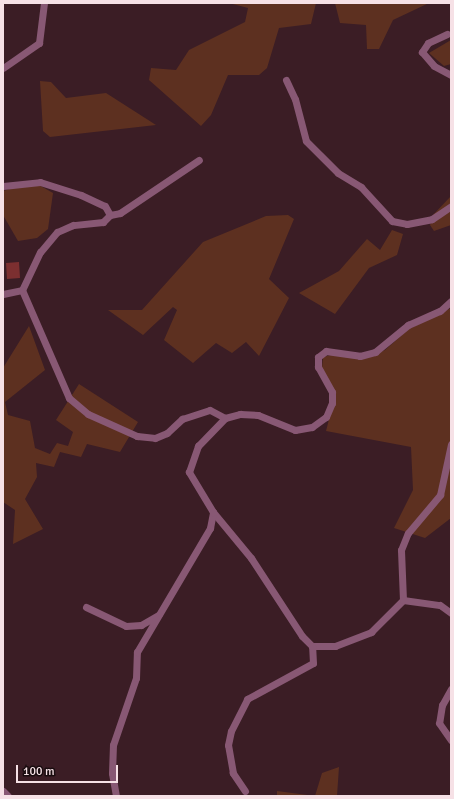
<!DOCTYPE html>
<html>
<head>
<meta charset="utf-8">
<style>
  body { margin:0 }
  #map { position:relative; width:454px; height:799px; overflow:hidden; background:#3b1d25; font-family:Signika,sans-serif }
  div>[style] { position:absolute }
  .green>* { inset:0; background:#5d3020 }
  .building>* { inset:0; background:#7c2f30 }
  .minor>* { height:7px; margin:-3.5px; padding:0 3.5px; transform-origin:3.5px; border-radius:3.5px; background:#885874 }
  span { translate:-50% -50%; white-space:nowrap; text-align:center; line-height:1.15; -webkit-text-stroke:3px #190c0f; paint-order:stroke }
  .frame { position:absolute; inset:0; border:4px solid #f6e1e6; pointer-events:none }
  .scale { position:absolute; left:16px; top:765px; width:102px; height:18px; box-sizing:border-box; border:2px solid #f6e1e6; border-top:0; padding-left:5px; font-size:12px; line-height:14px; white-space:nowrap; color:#f6e1e6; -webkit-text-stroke:3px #190c0f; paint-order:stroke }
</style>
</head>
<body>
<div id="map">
  <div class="green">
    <i style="clip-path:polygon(229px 3px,316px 3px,311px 24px,279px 28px,267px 68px,259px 75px,228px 75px,211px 115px,201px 126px,149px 80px,151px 68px,176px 70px,189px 50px,245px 22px,248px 8px)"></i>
    <i style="clip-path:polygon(335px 3px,429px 3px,393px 20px,379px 49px,367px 49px,366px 25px,340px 23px)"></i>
    <i style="clip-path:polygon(451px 40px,451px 64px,444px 66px,429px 53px)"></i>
    <i style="clip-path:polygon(40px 81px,51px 82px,66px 98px,106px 93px,156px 125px,50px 137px,43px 131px)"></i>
    <i style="clip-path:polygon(23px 185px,39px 185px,53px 193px,48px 229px,37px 238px,18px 241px,3px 215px,3px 191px)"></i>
    <i style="clip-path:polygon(451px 196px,451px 225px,434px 231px,430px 225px,433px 215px)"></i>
    <i style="clip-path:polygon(288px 215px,294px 219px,269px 279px,289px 298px,259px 356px,246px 342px,232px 353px,216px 343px,193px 363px,164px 340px,177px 310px,173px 307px,143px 335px,108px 310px,142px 310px,203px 242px,266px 216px)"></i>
    <i style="clip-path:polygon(392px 230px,403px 234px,397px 255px,369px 268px,335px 314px,299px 293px,339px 271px,367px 239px,380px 250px)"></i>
    <i style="clip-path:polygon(451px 308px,451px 518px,425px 538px,394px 528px,413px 490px,411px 447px,326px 431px,335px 396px,322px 368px,323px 357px,335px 354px,368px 358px,385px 350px,409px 329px)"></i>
    <i style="clip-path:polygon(29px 326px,45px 370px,5px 402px,8px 415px,30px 421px,35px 448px,50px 454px,57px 443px,68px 446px,73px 432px,56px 420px,79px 384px,138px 422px,120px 452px,87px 444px,81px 457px,60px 452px,54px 467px,36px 463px,37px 477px,25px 499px,43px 529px,13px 544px,15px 510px,3px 502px,3px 368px)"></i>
    <i style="clip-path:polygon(339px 767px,337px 796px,277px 796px,277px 791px,315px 796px,322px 773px)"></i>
  </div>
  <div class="building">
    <i style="clip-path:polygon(19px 262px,20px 278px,7px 279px,6px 263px)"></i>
  </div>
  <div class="minor">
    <i style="left:447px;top:34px;width:21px;rotate:155deg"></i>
    <i style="left:428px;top:43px;width:11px;rotate:124deg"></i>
    <i style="left:422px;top:52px;width:18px;rotate:49deg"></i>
    <i style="left:434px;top:66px;width:19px;rotate:28deg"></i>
    <i style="left:3px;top:68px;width:44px;rotate:-34.8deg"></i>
    <i style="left:39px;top:43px;width:40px;rotate:-82.9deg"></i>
    <i style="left:286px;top:80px;width:21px;rotate:65deg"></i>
    <i style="left:295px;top:99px;width:43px;rotate:75.3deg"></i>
    <i style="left:306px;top:141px;width:45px;rotate:45deg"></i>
    <i style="left:338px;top:173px;width:27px;rotate:31deg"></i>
    <i style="left:361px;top:187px;width:46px;rotate:47.6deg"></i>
    <i style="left:392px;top:221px;width:15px;rotate:11deg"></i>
    <i style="left:407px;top:224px;width:25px;rotate:-11deg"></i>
    <i style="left:432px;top:219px;width:23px;rotate:-34deg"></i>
    <i style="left:3px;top:186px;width:37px;rotate:-6deg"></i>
    <i style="left:40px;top:182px;width:43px;rotate:17.6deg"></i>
    <i style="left:81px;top:195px;width:26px;rotate:25deg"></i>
    <i style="left:105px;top:206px;width:10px;rotate:61deg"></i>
    <i style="left:110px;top:215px;width:10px;rotate:135deg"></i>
    <i style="left:103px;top:222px;width:30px;rotate:174deg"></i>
    <i style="left:73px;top:225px;width:17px;rotate:156deg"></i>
    <i style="left:57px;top:232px;width:26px;rotate:130deg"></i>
    <i style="left:40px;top:252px;width:42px;rotate:115.3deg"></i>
    <i style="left:22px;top:290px;width:118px;rotate:66.5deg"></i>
    <i style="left:69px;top:398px;width:25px;rotate:40deg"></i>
    <i style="left:88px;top:414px;width:54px;rotate:24.2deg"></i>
    <i style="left:137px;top:436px;width:18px;rotate:6deg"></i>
    <i style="left:155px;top:438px;width:13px;rotate:-23deg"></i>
    <i style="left:167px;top:433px;width:21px;rotate:-43deg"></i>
    <i style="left:182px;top:419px;width:29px;rotate:-18deg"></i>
    <i style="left:210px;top:410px;width:17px;rotate:28deg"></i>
    <i style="left:110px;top:215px;width:10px;rotate:-11deg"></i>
    <i style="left:120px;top:213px;width:95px;rotate:-33.9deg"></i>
    <i style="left:3px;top:294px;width:19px;rotate:-12deg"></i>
    <i style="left:213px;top:512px;width:60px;rotate:50.4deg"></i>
    <i style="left:251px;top:558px;width:93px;rotate:56.8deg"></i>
    <i style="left:302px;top:636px;width:14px;rotate:45deg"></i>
    <i style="left:312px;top:646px;width:23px"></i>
    <i style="left:335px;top:646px;width:39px;rotate:-21deg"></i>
    <i style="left:371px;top:632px;width:45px;rotate:-45deg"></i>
    <i style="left:403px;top:600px;width:50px;rotate:-92.3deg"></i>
    <i style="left:401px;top:550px;width:18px;rotate:-68deg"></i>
    <i style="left:408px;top:533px;width:50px;rotate:-49.9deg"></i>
    <i style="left:440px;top:495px;width:52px;rotate:-77.8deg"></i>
    <i style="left:403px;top:600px;width:37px;rotate:8deg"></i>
    <i style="left:440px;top:605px;width:14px;rotate:36deg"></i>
    <i style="left:86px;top:607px;width:44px;rotate:25.4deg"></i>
    <i style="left:126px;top:626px;width:15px;rotate:-4deg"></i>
    <i style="left:141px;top:625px;width:20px;rotate:-30deg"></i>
    <i style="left:451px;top:689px;width:18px;rotate:119deg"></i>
    <i style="left:442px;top:705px;width:18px;rotate:99deg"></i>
    <i style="left:439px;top:723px;width:21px;rotate:55deg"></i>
    <i style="left:3px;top:791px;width:7px;rotate:45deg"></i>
    <i style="left:245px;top:791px;width:22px;rotate:-124deg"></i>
    <i style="left:233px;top:773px;width:28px;rotate:-100deg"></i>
    <i style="left:228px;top:745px;width:14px;rotate:-78deg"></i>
    <i style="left:231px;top:731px;width:36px;rotate:-63deg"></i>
    <i style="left:247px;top:699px;width:75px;rotate:-28.6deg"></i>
    <i style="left:313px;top:663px;width:17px;rotate:-93deg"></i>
    <i style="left:116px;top:796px;width:23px;rotate:-100deg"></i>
    <i style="left:112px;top:773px;width:28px;rotate:-88deg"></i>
    <i style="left:113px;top:745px;width:71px;rotate:-71.1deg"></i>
    <i style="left:136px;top:678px;width:26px;rotate:-88deg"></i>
    <i style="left:137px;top:652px;width:144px;rotate:-59.5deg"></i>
    <i style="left:210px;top:528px;width:16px;rotate:-79deg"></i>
    <i style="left:213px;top:512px;width:47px;rotate:-121deg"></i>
    <i style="left:189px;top:472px;width:28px;rotate:-71deg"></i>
    <i style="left:198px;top:446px;width:39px;rotate:-46deg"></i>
    <i style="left:225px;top:418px;width:16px;rotate:-15deg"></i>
    <i style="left:240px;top:414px;width:18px;rotate:3deg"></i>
    <i style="left:258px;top:415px;width:40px;rotate:22deg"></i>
    <i style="left:295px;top:430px;width:17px;rotate:-10deg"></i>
    <i style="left:312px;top:427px;width:17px;rotate:-36deg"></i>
    <i style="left:326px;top:417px;width:15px;rotate:-67deg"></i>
    <i style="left:332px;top:403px;width:11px;rotate:-90deg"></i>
    <i style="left:332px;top:392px;width:29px;rotate:-119deg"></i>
    <i style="left:318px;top:367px;width:10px;rotate:-90deg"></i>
    <i style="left:318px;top:357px;width:10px;rotate:-37deg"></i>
    <i style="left:326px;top:351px;width:34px;rotate:8deg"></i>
    <i style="left:360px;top:356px;width:16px;rotate:-15deg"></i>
    <i style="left:375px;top:352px;width:43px;rotate:-39.3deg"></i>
    <i style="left:408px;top:325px;width:35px;rotate:-24deg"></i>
    <i style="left:440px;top:311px;width:15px;rotate:-42deg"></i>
  </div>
  <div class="frame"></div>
  <div class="scale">100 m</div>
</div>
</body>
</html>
